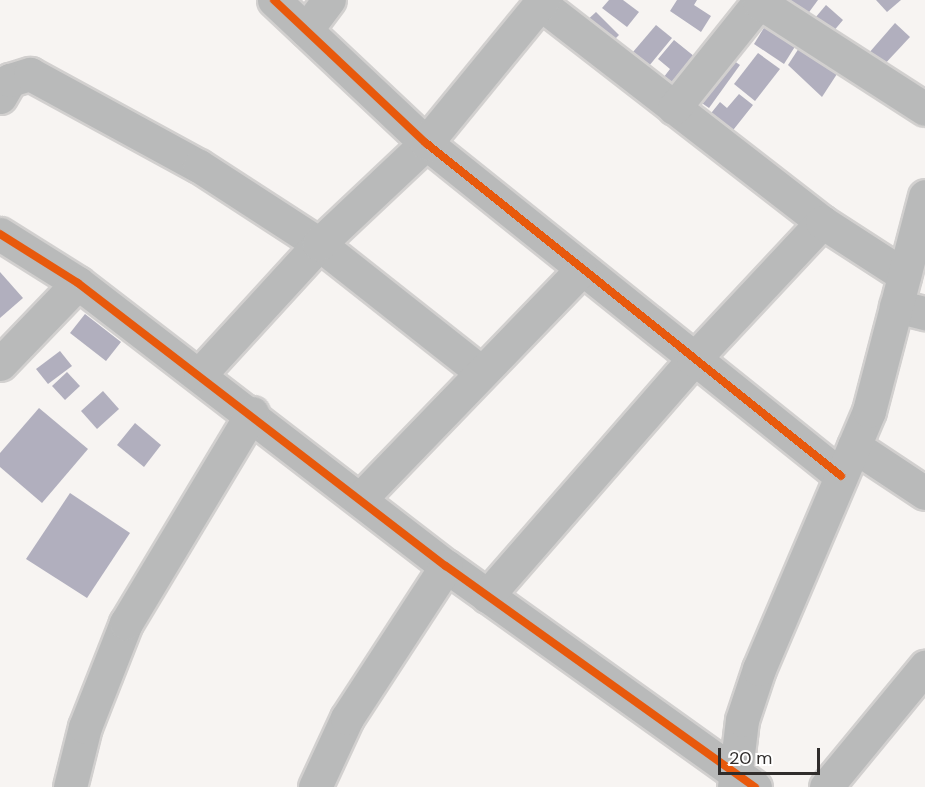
<!DOCTYPE html>
<html>
<head>
<meta charset="utf-8">
<style>
  body { margin:0 }
  #map { position:relative; width:925px; height:787px; overflow:hidden; background:#f7f4f2; font-family:"DM Sans",sans-serif }
  div>[style] { position:absolute }
  .building>* { inset:0; background:#b1afbe }
  .roads { filter:drop-shadow(2px 0 #d2d0cf) drop-shadow(-2px 0 #d2d0cf) drop-shadow(0 2px #d2d0cf) drop-shadow(0 -2px #d2d0cf) }
  .street>* { height:33px; margin:-16.5px; padding:0 16.5px; transform-origin:16.5px; border-radius:16.5px; background:#b9baba }
  .cycleway>* { height:8px; margin:-4px; padding:0 4px; transform-origin:4px; border-radius:4px; background:#e8590c }
  span { translate:-50% -50%; white-space:nowrap; text-align:center; line-height:1.15; -webkit-text-stroke:6px #fff; paint-order:stroke }
  .scale { position:absolute; left:718px; top:748px; width:102px; height:27px; box-sizing:border-box; border:3px solid #302d2c; border-top:0; padding-left:8px; font-size:18px; line-height:21px; white-space:nowrap; color:#302d2c; -webkit-text-stroke:4px #fff; paint-order:stroke }
</style>
</head>
<body>
<div id="map">
  <div class="building">
    <i style="clip-path:polygon(609px 0,623px 0,639px 12px,627px 27px,602px 8px)"></i>
    <i style="clip-path:polygon(677px 0,697px 0,694px 5px,711px 16px,701px 32px,670px 11px)"></i>
    <i style="clip-path:polygon(778px 0,818px 0,804px 19px)"></i>
    <i style="clip-path:polygon(876px 0,901px 0,887px 12px)"></i>
    <i style="clip-path:polygon(826px 5px,843px 20px,832px 33px,815px 18px)"></i>
    <i style="clip-path:polygon(596px 12px,619px 35px,607px 47px,584px 23px)"></i>
    <i style="clip-path:polygon(895px 23px,910px 37px,882px 67px,868px 54px)"></i>
    <i style="clip-path:polygon(656px 25px,672px 38px,644px 72px,627px 59px)"></i>
    <i style="clip-path:polygon(765px 26px,796px 45px,784px 64px,754px 44px)"></i>
    <i style="clip-path:polygon(674px 40px,700px 61px,670px 97px,657px 86px,670px 69px,658px 59px)"></i>
    <i style="clip-path:polygon(799px 48px,837px 74px,822px 97px,788px 65px)"></i>
    <i style="clip-path:polygon(758px 53px,780px 69px,755px 101px,734px 84px)"></i>
    <i style="clip-path:polygon(724px 54px,740px 65px,709px 108px,693px 97px)"></i>
    <i style="clip-path:polygon(739px 94px,753px 105px,730px 134px,708px 117px,720px 102px,727px 108px)"></i>
    <i style="clip-path:polygon(0 272px,23px 298px,0 318px)"></i>
    <i style="clip-path:polygon(85px 314px,121px 342px,106px 361px,70px 333px)"></i>
    <i style="clip-path:polygon(60px 351px,72px 366px,48px 384px,36px 369px)"></i>
    <i style="clip-path:polygon(67px 372px,80px 386px,65px 400px,52px 386px)"></i>
    <i style="clip-path:polygon(103px 391px,119px 409px,97px 429px,81px 411px)"></i>
    <i style="clip-path:polygon(39px 408px,88px 449px,42px 503px,0 467px,0 453px)"></i>
    <i style="clip-path:polygon(135px 423px,161px 445px,144px 467px,117px 445px)"></i>
    <i style="clip-path:polygon(70px 493px,130px 533px,87px 598px,26px 559px)"></i>
  </div>
  <div class="roads">
    <div class="street">
      <i style="left:274px;top:0;width:209px;rotate:43.3deg"></i>
      <i style="left:426px;top:143px;width:532px;rotate:38.74deg"></i>
      <i style="left:541px;top:4px;width:356px;rotate:37.8deg"></i>
      <i style="left:306px;top:30px;width:38px;rotate:-53deg"></i>
      <i style="left:0;top:97px;width:20px;rotate:-60deg"></i>
      <i style="left:10px;top:80px;width:21px;rotate:-17deg"></i>
      <i style="left:30px;top:74px;width:192px;rotate:28.6deg"></i>
      <i style="left:199px;top:166px;width:143px;rotate:33deg"></i>
      <i style="left:319px;top:244px;width:206px;rotate:38.3deg"></i>
      <i style="left:674px;top:108px;width:136px;rotate:-51.3deg"></i>
      <i style="left:759px;top:2px;width:197px;rotate:32.8deg"></i>
      <i style="left:0;top:234px;width:92px;rotate:32.1deg"></i>
      <i style="left:78px;top:283px;width:464px;rotate:37.6deg"></i>
      <i style="left:446px;top:566px;width:380px;rotate:35.6deg"></i>
      <i style="left:896px;top:306px;width:30px;rotate:14deg"></i>
      <i style="left:0;top:364px;width:112px;rotate:-46.1deg"></i>
      <i style="left:200px;top:374px;width:176px;rotate:-47.5deg"></i>
      <i style="left:319px;top:244px;width:147px;rotate:-43.3deg"></i>
      <i style="left:426px;top:143px;width:185px;rotate:-50.7deg"></i>
      <i style="left:854px;top:446px;width:85px;rotate:33.5deg"></i>
      <i style="left:361px;top:498px;width:315px;rotate:-46deg"></i>
      <i style="left:487px;top:596px;width:313px;rotate:-48.9deg"></i>
      <i style="left:693px;top:360px;width:189px;rotate:-46.9deg"></i>
      <i style="left:822px;top:222px;width:98px;rotate:32.9deg"></i>
      <i style="left:70px;top:787px;width:62px;rotate:-76deg"></i>
      <i style="left:85px;top:727px;width:112px;rotate:-68.5deg"></i>
      <i style="left:126px;top:623px;width:245px;rotate:-59deg"></i>
      <i style="left:315px;top:787px;width:76px;rotate:-65.1deg"></i>
      <i style="left:347px;top:718px;width:181px;rotate:-56.9deg"></i>
      <i style="left:734px;top:787px;width:67px;rotate:-83.2deg"></i>
      <i style="left:742px;top:720px;width:54px;rotate:-71.6deg"></i>
      <i style="left:759px;top:669px;width:280px;rotate:-66.9deg"></i>
      <i style="left:869px;top:411px;width:222px;rotate:-75.4deg"></i>
      <i style="left:826px;top:787px;width:156px;rotate:-50.5deg"></i>
    </div>
  </div>
  <div class="cycleway">
    <i style="left:274px;top:0;width:209px;rotate:43.3deg"></i>
    <i style="left:426px;top:143px;width:532px;rotate:38.74deg"></i>
    <i style="left:0;top:234px;width:92px;rotate:32.1deg"></i>
    <i style="left:78px;top:283px;width:464px;rotate:37.6deg"></i>
    <i style="left:446px;top:566px;width:380px;rotate:35.6deg"></i>
  </div>
  <div class="scale">20 m</div>
</div>
</body>
</html>
